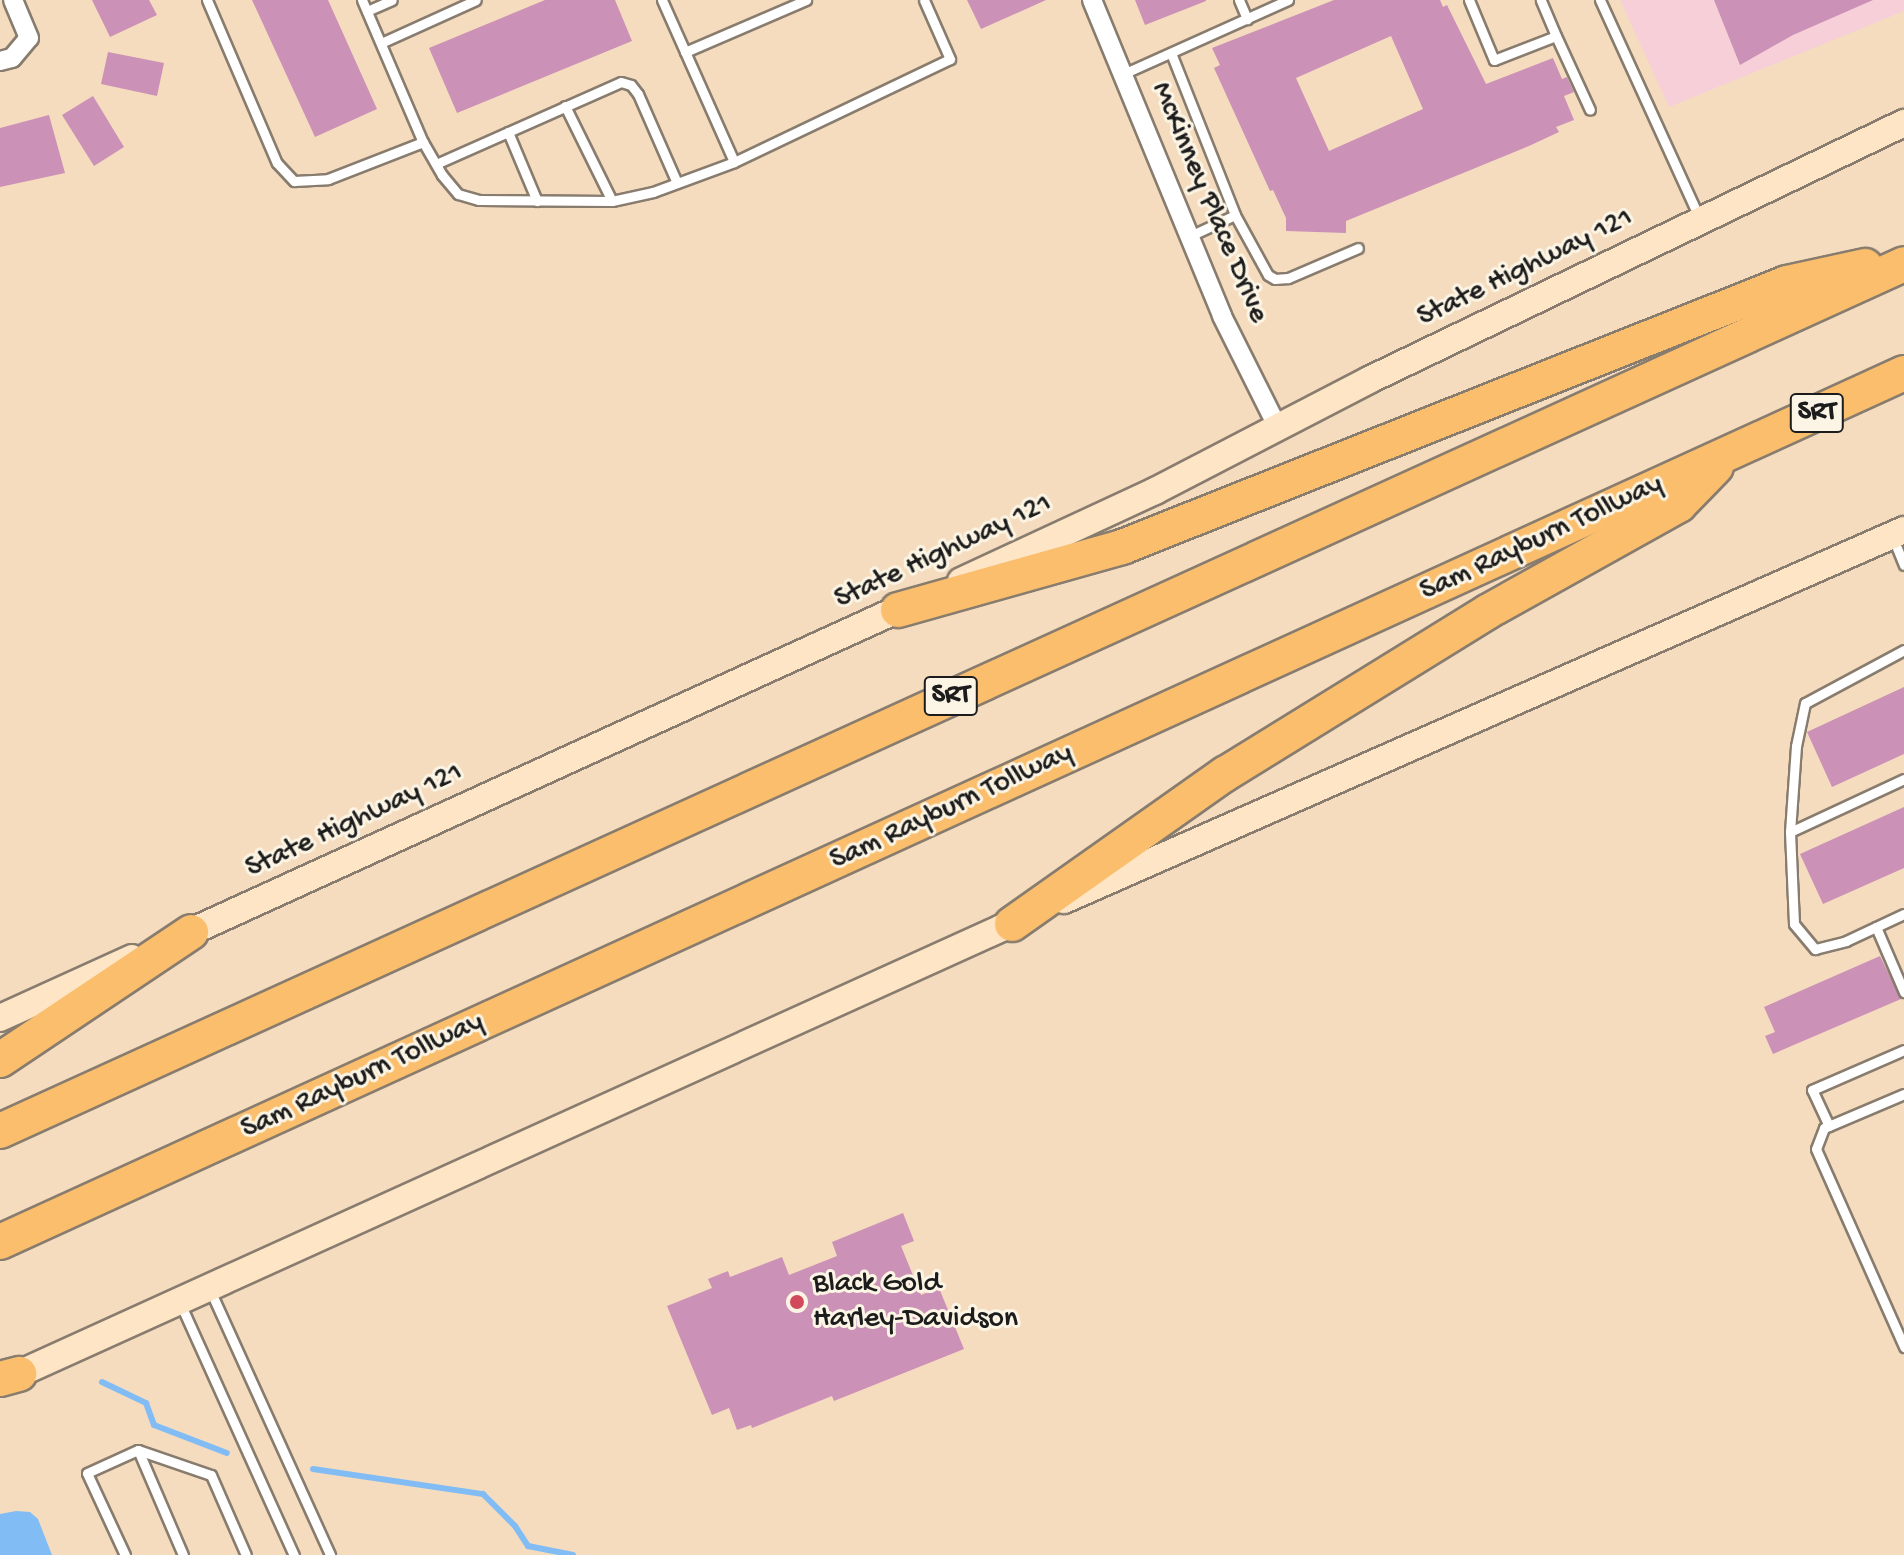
<!DOCTYPE html>
<html>
<head>
<meta charset="utf-8">
<style>
  body { margin:0 }
  #map { position:relative; width:1904px; height:1555px; overflow:hidden; background:#f5dcbf; font-family:"Gochi Hand",sans-serif }
  div>[style] { position:absolute }
  .built>* { inset:0; background:#f6cfd8 }
  .water>* { inset:0; background:#81bdf4 }
  .stream>* { height:6px; margin:-3px; padding:0 3px; transform-origin:3px; border-radius:3px; background:#81bdf4 }
  .building>* { inset:0; background:#cb91b6 }
  .roads { filter:drop-shadow(2px 0 #887c6e) drop-shadow(-2px 0 #887c6e) drop-shadow(0 2px #887c6e) drop-shadow(0 -2px #887c6e) }
  .lane>* { height:9px; margin:-4.5px; padding:0 4.5px; transform-origin:4.5px; border-radius:4.5px; background:#fff }
  .street>* { height:18px; margin:-9px; padding:0 9px; transform-origin:9px; border-radius:9px; background:#fff }
  .secondary>* { height:26px; margin:-13px; padding:0 13px; transform-origin:13px; border-radius:13px; background:#fde5c5 }
  .highway>* { height:34px; margin:-17px; padding:0 17px; transform-origin:17px; border-radius:17px; background:#fabe6d }
  .dots>* { width:22px; height:22px; translate:-50% -50%; box-sizing:border-box; border:4px solid #fcf5e5; border-radius:50% }
  span { translate:-50% -50%; white-space:nowrap; text-align:center; line-height:1.15; -webkit-text-stroke:6px #fcf5e5; paint-order:stroke }
  .shield-label span { padding:2px 6px; background:#fcf5e5; border:2px solid; border-radius:6px; -webkit-text-stroke-width:0 }
  .shield-label { font-size:28px; color:#1c1c1c; font-weight:700 }
  .street-label { font-size:30px; color:#1c1c1c }
  .poi-label { font-size:30px; color:#1c1c1c }
  .left { translate:0 -50%; text-align:left }
</style>
</head>
<body>
<div id="map">
  <div class="built">
    <i style="clip-path:polygon(1620px 0,1904px 0,1904px 11px,1669px 107px)"></i>
  </div>
  <div class="water">
    <i style="clip-path:polygon(16px 1511px,30px 1512px,38px 1519px,52px 1555px,0 1555px,0 1514px)"></i>
  </div>
  <div class="stream">
    <i style="left:102px;top:1382px;width:49px;rotate:25.5deg"></i>
    <i style="left:146px;top:1403px;width:23px;rotate:70deg"></i>
    <i style="left:154px;top:1425px;width:78px;rotate:21deg"></i>
    <i style="left:313px;top:1469px;width:172px;rotate:8.4deg"></i>
    <i style="left:483px;top:1494px;width:45px;rotate:45deg"></i>
    <i style="left:515px;top:1526px;width:24px;rotate:57deg"></i>
    <i style="left:528px;top:1546px;width:46px;rotate:11.3deg"></i>
  </div>
  <div class="building">
    <i style="clip-path:polygon(92px 0,149px 0,157px 15px,110px 37px)"></i>
    <i style="clip-path:polygon(252px 0,328px 0,377px 109px,315px 137px)"></i>
    <i style="clip-path:polygon(545px 0,615px 0,632px 41px,457px 113px,429px 48px)"></i>
    <i style="clip-path:polygon(967px 0,1046px 0,981px 29px)"></i>
    <i style="clip-path:polygon(1135px 0,1206px 0,1206px 1px,1145px 25px)"></i>
    <i style="clip-path:polygon(evenodd,1334px 0,1440px 0,1443px 7px,1447px 5px,1486px 84px,1553px 58px,1562px 79px,1567px 77px,1574px 92px,1564px 96px,1574px 120px,1556px 127px,1559px 132px,1529px 146px,1346px 221px,1346px 233px,1286px 231px,1286px 218px,1273px 190px,1270px 191px,1214px 68px,1220px 65px,1212px 48px,1334px 0,1391px 36px,1423px 109px,1329px 151px,1296px 78px,1391px 36px)"></i>
    <i style="clip-path:polygon(1714px 0,1873px 0,1793px 35px,1740px 65px)"></i>
    <i style="clip-path:polygon(108px 52px,164px 63px,157px 96px,101px 84px)"></i>
    <i style="clip-path:polygon(93px 96px,124px 147px,94px 166px,62px 115px)"></i>
    <i style="clip-path:polygon(49px 115px,65px 173px,0 187px,0 128px)"></i>
    <i style="clip-path:polygon(1904px 687px,1904px 754px,1832px 787px,1807px 732px)"></i>
    <i style="clip-path:polygon(1904px 807px,1904px 868px,1823px 904px,1800px 854px)"></i>
    <i style="clip-path:polygon(1880px 956px,1901px 999px,1773px 1054px,1765px 1036px,1775px 1032px,1764px 1007px)"></i>
    <i style="clip-path:polygon(903px 1213px,914px 1241px,901px 1246px,921px 1295px,939px 1288px,964px 1349px,834px 1401px,832px 1396px,752px 1428px,751px 1425px,737px 1430px,729px 1408px,712px 1415px,667px 1306px,712px 1288px,708px 1279px,728px 1271px,730px 1277px,782px 1257px,789px 1275px,837px 1256px,832px 1242px)"></i>
  </div>
  <div class="roads">
    <div class="lane">
      <i style="left:207px;top:0;width:177px;rotate:66.8deg"></i>
      <i style="left:277px;top:163px;width:25px;rotate:47deg"></i>
      <i style="left:294px;top:181px;width:34px;rotate:-3deg"></i>
      <i style="left:328px;top:179px;width:102px;rotate:-21.3deg"></i>
      <i style="left:362px;top:0;width:155px;rotate:66.8deg"></i>
      <i style="left:423px;top:142px;width:38px;rotate:60deg"></i>
      <i style="left:442px;top:175px;width:25px;rotate:50deg"></i>
      <i style="left:458px;top:194px;width:22px;rotate:16deg"></i>
      <i style="left:479px;top:200px;width:133px;rotate:0.4deg"></i>
      <i style="left:612px;top:201px;width:42px;rotate:-12.4deg"></i>
      <i style="left:653px;top:192px;width:86px;rotate:-20.3deg"></i>
      <i style="left:734px;top:162px;width:239px;rotate:-25.5deg"></i>
      <i style="left:950px;top:59px;width:64px;rotate:-113.8deg"></i>
      <i style="left:662px;top:0;width:177px;rotate:66deg"></i>
      <i style="left:1239px;top:0;width:21px;rotate:67deg"></i>
      <i style="left:1469px;top:0;width:65px;rotate:67.4deg"></i>
      <i style="left:1494px;top:60px;width:66px;rotate:-21.2deg"></i>
      <i style="left:1556px;top:36px;width:39px;rotate:-113deg"></i>
      <i style="left:1600px;top:0;width:239px;rotate:65.5deg"></i>
      <i style="left:367px;top:11px;width:27px;rotate:-24deg"></i>
      <i style="left:1556px;top:36px;width:81px;rotate:65.3deg"></i>
      <i style="left:381px;top:43px;width:104px;rotate:-24.4deg"></i>
      <i style="left:685px;top:52px;width:132px;rotate:-23.3deg"></i>
      <i style="left:1171px;top:53px;width:174px;rotate:68.4deg"></i>
      <i style="left:1235px;top:215px;width:50px;rotate:155deg"></i>
      <i style="left:1123px;top:74px;width:181px;rotate:-24.2deg"></i>
      <i style="left:565px;top:106px;width:106px;rotate:63.7deg"></i>
      <i style="left:508px;top:132px;width:75px;rotate:67.2deg"></i>
      <i style="left:436px;top:164px;width:202px;rotate:-23.9deg"></i>
      <i style="left:621px;top:82px;width:10px;rotate:17deg"></i>
      <i style="left:631px;top:85px;width:11px;rotate:52deg"></i>
      <i style="left:638px;top:94px;width:97px;rotate:66.3deg"></i>
      <i style="left:1235px;top:215px;width:68px;rotate:61.2deg"></i>
      <i style="left:1268px;top:275px;width:8px;rotate:30deg"></i>
      <i style="left:1275px;top:279px;width:13px;rotate:-4deg"></i>
      <i style="left:1288px;top:278px;width:76px;rotate:-23.2deg"></i>
      <i style="left:1893px;top:538px;width:29px;rotate:68deg"></i>
      <i style="left:1904px;top:650px;width:112px;rotate:151.8deg"></i>
      <i style="left:1805px;top:703px;width:44px;rotate:101.8deg"></i>
      <i style="left:1796px;top:746px;width:86px;rotate:94deg"></i>
      <i style="left:1790px;top:832px;width:92px;rotate:87.5deg"></i>
      <i style="left:1794px;top:924px;width:33px;rotate:50deg"></i>
      <i style="left:1815px;top:949px;width:32px;rotate:-14deg"></i>
      <i style="left:1846px;top:941px;width:64px;rotate:-25deg"></i>
      <i style="left:1790px;top:832px;width:126px;rotate:-24.9deg"></i>
      <i style="left:1876px;top:927px;width:71px;rotate:66.7deg"></i>
      <i style="left:1904px;top:1094px;width:87px;rotate:157deg"></i>
      <i style="left:1824px;top:1128px;width:22px;rotate:111deg"></i>
      <i style="left:1816px;top:1149px;width:217px;rotate:66deg"></i>
      <i style="left:1829px;top:1126px;width:40px;rotate:-115deg"></i>
      <i style="left:1812px;top:1090px;width:100px;rotate:-23.5deg"></i>
      <i style="left:210px;top:1290px;width:291px;rotate:65.6deg"></i>
      <i style="left:180px;top:1303px;width:277px;rotate:65.7deg"></i>
      <i style="left:138px;top:1450px;width:114px;rotate:66.8deg"></i>
      <i style="left:125px;top:1555px;width:90px;rotate:-114.9deg"></i>
      <i style="left:87px;top:1473px;width:56px;rotate:-24.3deg"></i>
      <i style="left:138px;top:1450px;width:77px;rotate:18.9deg"></i>
      <i style="left:211px;top:1475px;width:87px;rotate:66.4deg"></i>
    </div>
    <div class="street">
      <i style="left:1092px;top:0;width:342px;rotate:67.6deg"></i>
      <i style="left:1222px;top:316px;width:123px;rotate:63.4deg"></i>
      <i style="left:0;top:61px;width:12px;rotate:-14deg"></i>
      <i style="left:12px;top:58px;width:26px;rotate:-50deg"></i>
      <i style="left:29px;top:38px;width:41px;rotate:-112.8deg"></i>
    </div>
    <div class="secondary">
      <i style="left:961px;top:581px;width:214px;rotate:-24.9deg"></i>
      <i style="left:1155px;top:491px;width:241px;rotate:-27.4deg"></i>
      <i style="left:1369px;top:380px;width:594px;rotate:-25.66deg"></i>
      <i style="left:1064px;top:900px;width:918px;rotate:-23.77deg"></i>
      <i style="left:175px;top:939px;width:812px;rotate:-24.51deg"></i>
      <i style="left:0;top:1018px;width:145px;rotate:-24.4deg"></i>
      <i style="left:3px;top:1381px;width:1126px;rotate:-24.4deg"></i>
    </div>
    <div class="highway">
      <i style="left:898px;top:610px;width:233px;rotate:-15.7deg"></i>
      <i style="left:1122px;top:547px;width:715px;rotate:-21.65deg"></i>
      <i style="left:1787px;top:283px;width:80px;rotate:-12.3deg"></i>
      <i style="left:1012px;top:924px;width:261px;rotate:-35.2deg"></i>
      <i style="left:1225px;top:774px;width:308px;rotate:-31.7deg"></i>
      <i style="left:1487px;top:612px;width:220px;rotate:-29.1deg"></i>
      <i style="left:1679px;top:505px;width:53px;rotate:-45.8deg"></i>
      <i style="left:0;top:1060px;width:230px;rotate:-33.8deg"></i>
      <i style="left:0;top:1131px;width:2092px;rotate:-24.48deg"></i>
      <i style="left:0;top:1242px;width:2093px;rotate:-24.53deg"></i>
      <i style="left:0;top:1379px;width:20px;rotate:-15deg"></i>
    </div>
  </div>
  <div class="dots">
    <i style="left:797px;top:1302px;background:#d1495b"></i>
  </div>
  <div class="shield-label">
    <span style="left:1817px;top:413px">SRT</span>
    <span style="left:951px;top:696px">SRT</span>
  </div>
  <div class="street-label">
    <span style="left:1208px;top:203px;rotate:67deg">McKinney Place Drive</span>
    <span style="left:1526px;top:269px;rotate:-26deg">State Highway 121</span>
    <span style="left:1542px;top:539px;rotate:-25deg">Sam Rayburn Tollway</span>
    <span style="left:944px;top:553px;rotate:-25deg">State Highway 121</span>
    <span style="left:952px;top:808px;rotate:-25deg">Sam Rayburn Tollway</span>
    <span style="left:355px;top:822px;rotate:-25deg">State Highway 121</span>
    <span style="left:363px;top:1077px;rotate:-25deg">Sam Rayburn Tollway</span>
  </div>
  <div class="poi-label">
    <span class="left" style="left:813px;top:1302px">Black Gold<br>Harley-Davidson</span>
  </div>
</div>
</body>
</html>
